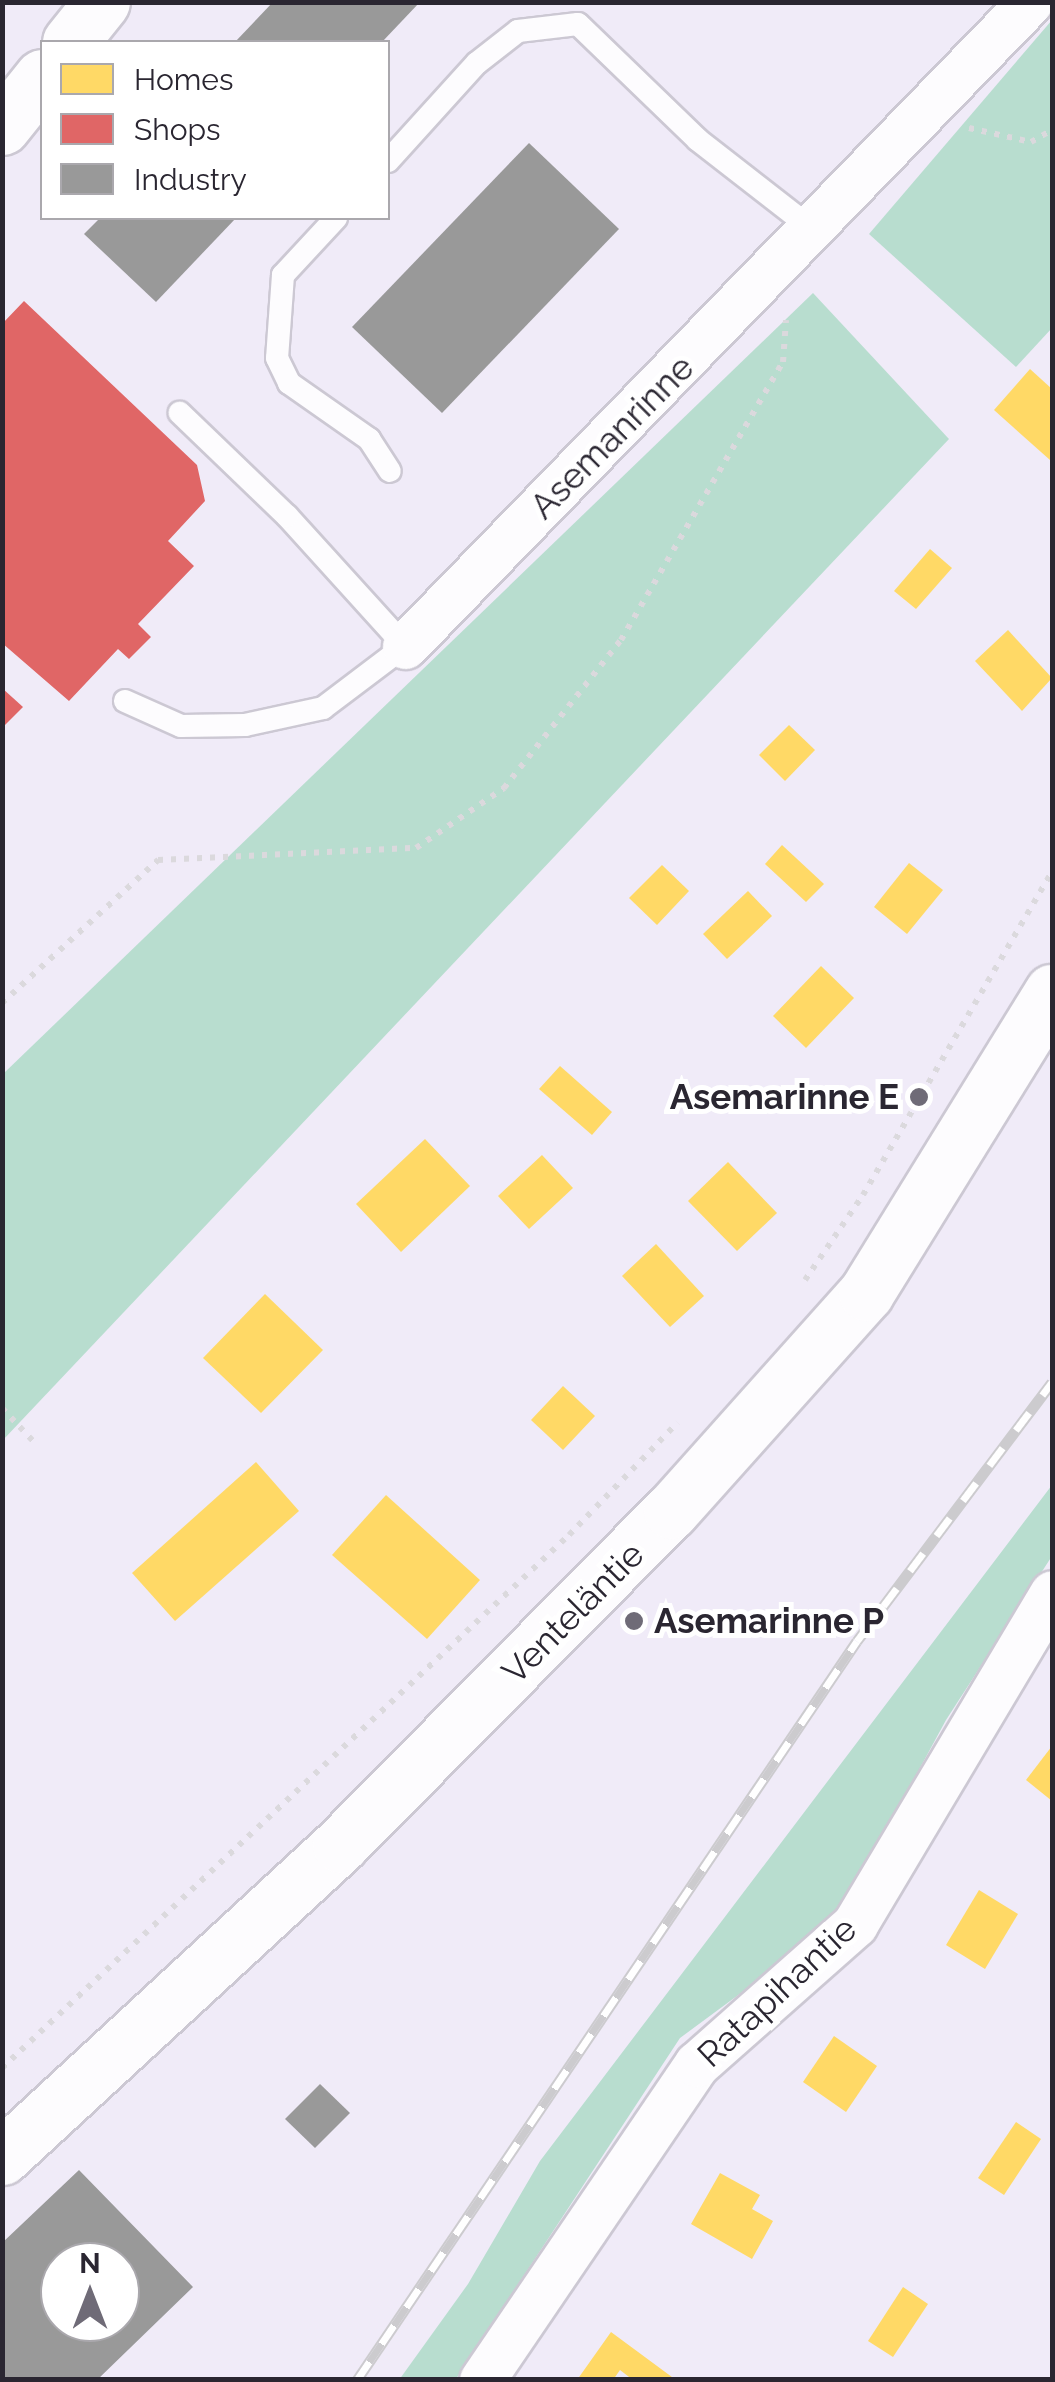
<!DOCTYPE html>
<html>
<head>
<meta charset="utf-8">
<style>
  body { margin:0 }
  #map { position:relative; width:1055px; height:2382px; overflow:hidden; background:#f0ebf8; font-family:Raleway,sans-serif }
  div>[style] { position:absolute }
  .green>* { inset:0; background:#b8ddcf }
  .homes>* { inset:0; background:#ffd966 }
  .shops>* { inset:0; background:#e06666 }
  .industry>* { inset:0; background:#999 }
  .path>* { height:6px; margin-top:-3px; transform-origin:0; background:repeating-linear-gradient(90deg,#dbd9dd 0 5px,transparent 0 13px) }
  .roads { filter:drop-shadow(2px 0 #ccc8d3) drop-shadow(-2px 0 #ccc8d3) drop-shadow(0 2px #ccc8d3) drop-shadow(0 -2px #ccc8d3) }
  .lane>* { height:22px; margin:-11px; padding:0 11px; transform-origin:11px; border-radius:11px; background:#fdfcfe }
  .street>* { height:45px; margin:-22.5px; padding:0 22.5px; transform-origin:22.5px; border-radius:22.5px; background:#fdfcfe }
  .secondary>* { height:55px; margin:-27.5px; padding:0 27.5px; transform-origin:27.5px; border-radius:27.5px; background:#fdfcfe }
  .highway>* { height:55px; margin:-27.5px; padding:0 27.5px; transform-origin:27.5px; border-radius:27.5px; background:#fdfcfe }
  .rail>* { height:11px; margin-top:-5.5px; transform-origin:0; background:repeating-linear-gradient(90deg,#fff 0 22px,#cccbce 0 44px); box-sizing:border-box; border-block:2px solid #cccbce }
  .dots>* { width:28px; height:28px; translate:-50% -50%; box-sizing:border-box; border:5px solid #fff; border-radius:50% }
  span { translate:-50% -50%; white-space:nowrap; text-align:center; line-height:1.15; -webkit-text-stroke:10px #fff; paint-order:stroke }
  .street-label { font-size:35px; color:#2a2631 }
  .poi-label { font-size:35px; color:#2a2631; font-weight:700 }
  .right { translate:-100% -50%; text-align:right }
  .left { translate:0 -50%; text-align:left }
  .frame { position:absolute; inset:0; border:5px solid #2a2631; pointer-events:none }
  .legend { position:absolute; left:40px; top:40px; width:350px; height:180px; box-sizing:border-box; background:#fff; border:2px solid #aaa8ad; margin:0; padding:12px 18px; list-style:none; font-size:30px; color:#2a2631 }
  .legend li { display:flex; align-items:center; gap:20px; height:50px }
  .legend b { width:50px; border:2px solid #aaa8ad }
  .north { position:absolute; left:40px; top:2242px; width:100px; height:100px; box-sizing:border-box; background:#fff; border:2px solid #aaa8ad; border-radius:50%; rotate:0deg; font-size:28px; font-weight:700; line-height:40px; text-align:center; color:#2a2631 }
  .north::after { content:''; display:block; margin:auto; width:35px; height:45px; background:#6f6b77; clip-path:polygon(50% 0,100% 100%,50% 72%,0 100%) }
</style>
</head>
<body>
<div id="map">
  <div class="green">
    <i style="clip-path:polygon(1052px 20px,1052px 328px,1016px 367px,869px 234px)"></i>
    <i style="clip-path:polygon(813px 293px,949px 439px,3px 1440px,3px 1074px)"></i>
    <i style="clip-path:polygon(1052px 1485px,1052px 1556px,946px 1720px,858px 1882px,813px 1940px,680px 2038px,456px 2379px,399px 2380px,468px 2284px,540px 2161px)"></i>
  </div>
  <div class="homes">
    <i style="clip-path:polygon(1030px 369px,1052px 389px,1050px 460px,994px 410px)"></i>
    <i style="clip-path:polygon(930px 549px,952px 568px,916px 609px,894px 591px)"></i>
    <i style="clip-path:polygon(1008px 630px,1052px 678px,1022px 711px,975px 661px)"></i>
    <i style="clip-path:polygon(789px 725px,815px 750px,785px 781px,759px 755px)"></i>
    <i style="clip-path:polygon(782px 845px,824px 884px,806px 902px,765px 864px)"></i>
    <i style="clip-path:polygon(909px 863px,943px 890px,907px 934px,874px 907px)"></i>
    <i style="clip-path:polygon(662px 865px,689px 891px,657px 925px,629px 898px)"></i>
    <i style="clip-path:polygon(748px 891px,772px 916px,727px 959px,703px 934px)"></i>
    <i style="clip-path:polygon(821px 966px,854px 998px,806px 1048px,773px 1016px)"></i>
    <i style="clip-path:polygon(560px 1066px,612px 1112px,592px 1135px,539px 1089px)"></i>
    <i style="clip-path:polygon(425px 1139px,470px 1186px,401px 1252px,356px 1204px)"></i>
    <i style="clip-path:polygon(542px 1155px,573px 1188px,529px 1229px,498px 1196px)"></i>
    <i style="clip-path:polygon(728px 1162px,777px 1213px,737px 1251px,688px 1201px)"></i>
    <i style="clip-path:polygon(656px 1244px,704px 1296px,670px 1327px,622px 1276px)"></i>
    <i style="clip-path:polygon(265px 1294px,323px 1350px,261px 1413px,203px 1358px)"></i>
    <i style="clip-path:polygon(563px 1386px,595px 1416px,563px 1450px,531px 1420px)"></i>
    <i style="clip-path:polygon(256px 1462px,299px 1511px,175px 1621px,132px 1573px)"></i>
    <i style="clip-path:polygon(386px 1495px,480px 1580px,427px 1639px,332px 1555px)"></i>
    <i style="clip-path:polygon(1052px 1746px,1052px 1801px,1026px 1780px)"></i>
    <i style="clip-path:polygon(979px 1890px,1018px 1914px,985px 1969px,946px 1945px)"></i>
    <i style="clip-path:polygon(834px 2036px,877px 2066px,846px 2112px,803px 2082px)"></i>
    <i style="clip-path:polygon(1016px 2122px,1041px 2139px,1004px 2195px,978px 2178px)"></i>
    <i style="clip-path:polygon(720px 2173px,760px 2195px,752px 2209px,773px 2221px,752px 2259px,691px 2224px)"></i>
    <i style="clip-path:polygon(903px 2287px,928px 2304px,893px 2357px,868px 2341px)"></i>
    <i style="clip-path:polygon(611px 2332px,676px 2380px,633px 2380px,620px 2370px,613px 2380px,577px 2380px)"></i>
  </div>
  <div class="shops">
    <i style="clip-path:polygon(24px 301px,197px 465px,205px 501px,168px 541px,194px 566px,138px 624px,151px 637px,129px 659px,118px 649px,69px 701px,2px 643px,2px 324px)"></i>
    <i style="clip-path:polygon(2px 688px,23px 707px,2px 728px)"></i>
  </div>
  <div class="industry">
    <i style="clip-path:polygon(273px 2px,420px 2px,382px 42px,235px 42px)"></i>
    <i style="clip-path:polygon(529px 143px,619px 229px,442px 413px,352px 327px)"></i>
    <i style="clip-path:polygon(100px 218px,236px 218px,156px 302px,84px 234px)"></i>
    <i style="clip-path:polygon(320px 2084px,350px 2113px,315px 2148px,285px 2119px)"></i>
    <i style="clip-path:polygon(evenodd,79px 2170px,193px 2287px,97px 2380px,2px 2380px,2px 2243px,79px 2170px,60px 2262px,120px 2262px,120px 2322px,60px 2322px,60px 2262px)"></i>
  </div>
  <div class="path">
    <i style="left:969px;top:128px;width:64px;rotate:12.7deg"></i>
    <i style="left:1031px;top:142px;width:24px;rotate:-30deg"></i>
    <i style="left:2px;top:1003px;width:212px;rotate:-42.5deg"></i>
    <i style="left:158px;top:860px;width:258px;rotate:-2.7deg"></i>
    <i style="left:416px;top:848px;width:107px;rotate:-34.3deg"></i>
    <i style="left:504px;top:788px;width:189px;rotate:-51.7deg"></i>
    <i style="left:621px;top:640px;width:322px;rotate:-59.8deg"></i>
    <i style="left:783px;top:362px;width:42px;rotate:-85.9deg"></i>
    <i style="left:805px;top:1280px;width:103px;rotate:-55.7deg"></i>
    <i style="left:863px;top:1195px;width:375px;rotate:-59.7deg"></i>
    <i style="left:2px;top:1408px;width:48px;rotate:46.7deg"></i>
    <i style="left:2px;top:2068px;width:778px;rotate:-43.23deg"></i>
    <i style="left:569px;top:1535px;width:156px;rotate:-46deg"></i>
  </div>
  <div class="roads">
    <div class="lane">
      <i style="left:388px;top:161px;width:132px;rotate:-47.8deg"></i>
      <i style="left:477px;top:63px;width:52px;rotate:-38deg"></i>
      <i style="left:518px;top:31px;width:60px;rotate:-6.7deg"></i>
      <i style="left:578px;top:24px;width:167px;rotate:44deg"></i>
      <i style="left:698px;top:140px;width:148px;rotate:37.9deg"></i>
      <i style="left:336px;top:218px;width:78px;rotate:132.9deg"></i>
      <i style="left:283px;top:275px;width:83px;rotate:94.1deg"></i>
      <i style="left:277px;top:358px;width:28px;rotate:64deg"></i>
      <i style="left:289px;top:383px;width:98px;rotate:35deg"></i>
      <i style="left:369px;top:439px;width:38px;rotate:57deg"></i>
      <i style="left:125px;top:701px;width:61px;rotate:24.1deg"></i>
      <i style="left:181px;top:726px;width:64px;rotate:-0.9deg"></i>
      <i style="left:245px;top:725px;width:80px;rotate:-12.3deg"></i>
      <i style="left:323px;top:708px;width:103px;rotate:-37.1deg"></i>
      <i style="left:405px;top:646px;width:176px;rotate:-132.2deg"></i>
      <i style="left:287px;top:516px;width:149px;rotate:-136.1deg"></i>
    </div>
    <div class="street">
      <i style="left:405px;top:646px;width:897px;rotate:-45.86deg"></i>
      <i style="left:482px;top:2380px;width:382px;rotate:-55.8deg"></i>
      <i style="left:697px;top:2064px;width:211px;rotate:-41.5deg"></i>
      <i style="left:855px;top:1924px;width:385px;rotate:-59.2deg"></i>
    </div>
    <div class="secondary">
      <i style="left:2px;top:2157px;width:460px;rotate:-42.7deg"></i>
      <i style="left:340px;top:1845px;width:470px;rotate:-45.3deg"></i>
      <i style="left:671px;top:1511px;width:292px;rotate:-48.2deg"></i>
      <i style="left:866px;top:1293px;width:354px;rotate:-58.3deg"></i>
    </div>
    <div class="highway">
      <i style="left:70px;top:42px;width:51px;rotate:-51.3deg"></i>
      <i style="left:2px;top:127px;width:64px;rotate:-51.3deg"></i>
    </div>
  </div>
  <div class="rail">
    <i style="left:357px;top:2380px;width:892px;rotate:-55.92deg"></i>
    <i style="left:857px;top:1641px;width:324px;rotate:-53deg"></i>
  </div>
  <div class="dots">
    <i style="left:919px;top:1097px;background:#6f6b77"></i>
    <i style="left:634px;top:1621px;background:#6f6b77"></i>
  </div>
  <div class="street-label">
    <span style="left:612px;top:437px;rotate:-45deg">Asemanrinne</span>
    <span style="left:573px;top:1613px;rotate:-45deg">Venteläntie</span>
    <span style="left:777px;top:1992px;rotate:-43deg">Ratapihantie</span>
  </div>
  <div class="poi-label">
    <span class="right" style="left:899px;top:1097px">Asemarinne E</span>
    <span class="left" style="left:654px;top:1621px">Asemarinne P</span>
  </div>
  <div class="frame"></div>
  <ul class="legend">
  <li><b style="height:28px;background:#ffd966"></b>Homes</li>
  <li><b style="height:28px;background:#e06666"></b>Shops</li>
  <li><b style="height:28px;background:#999"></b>Industry</li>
  </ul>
  <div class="north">N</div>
</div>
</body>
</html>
